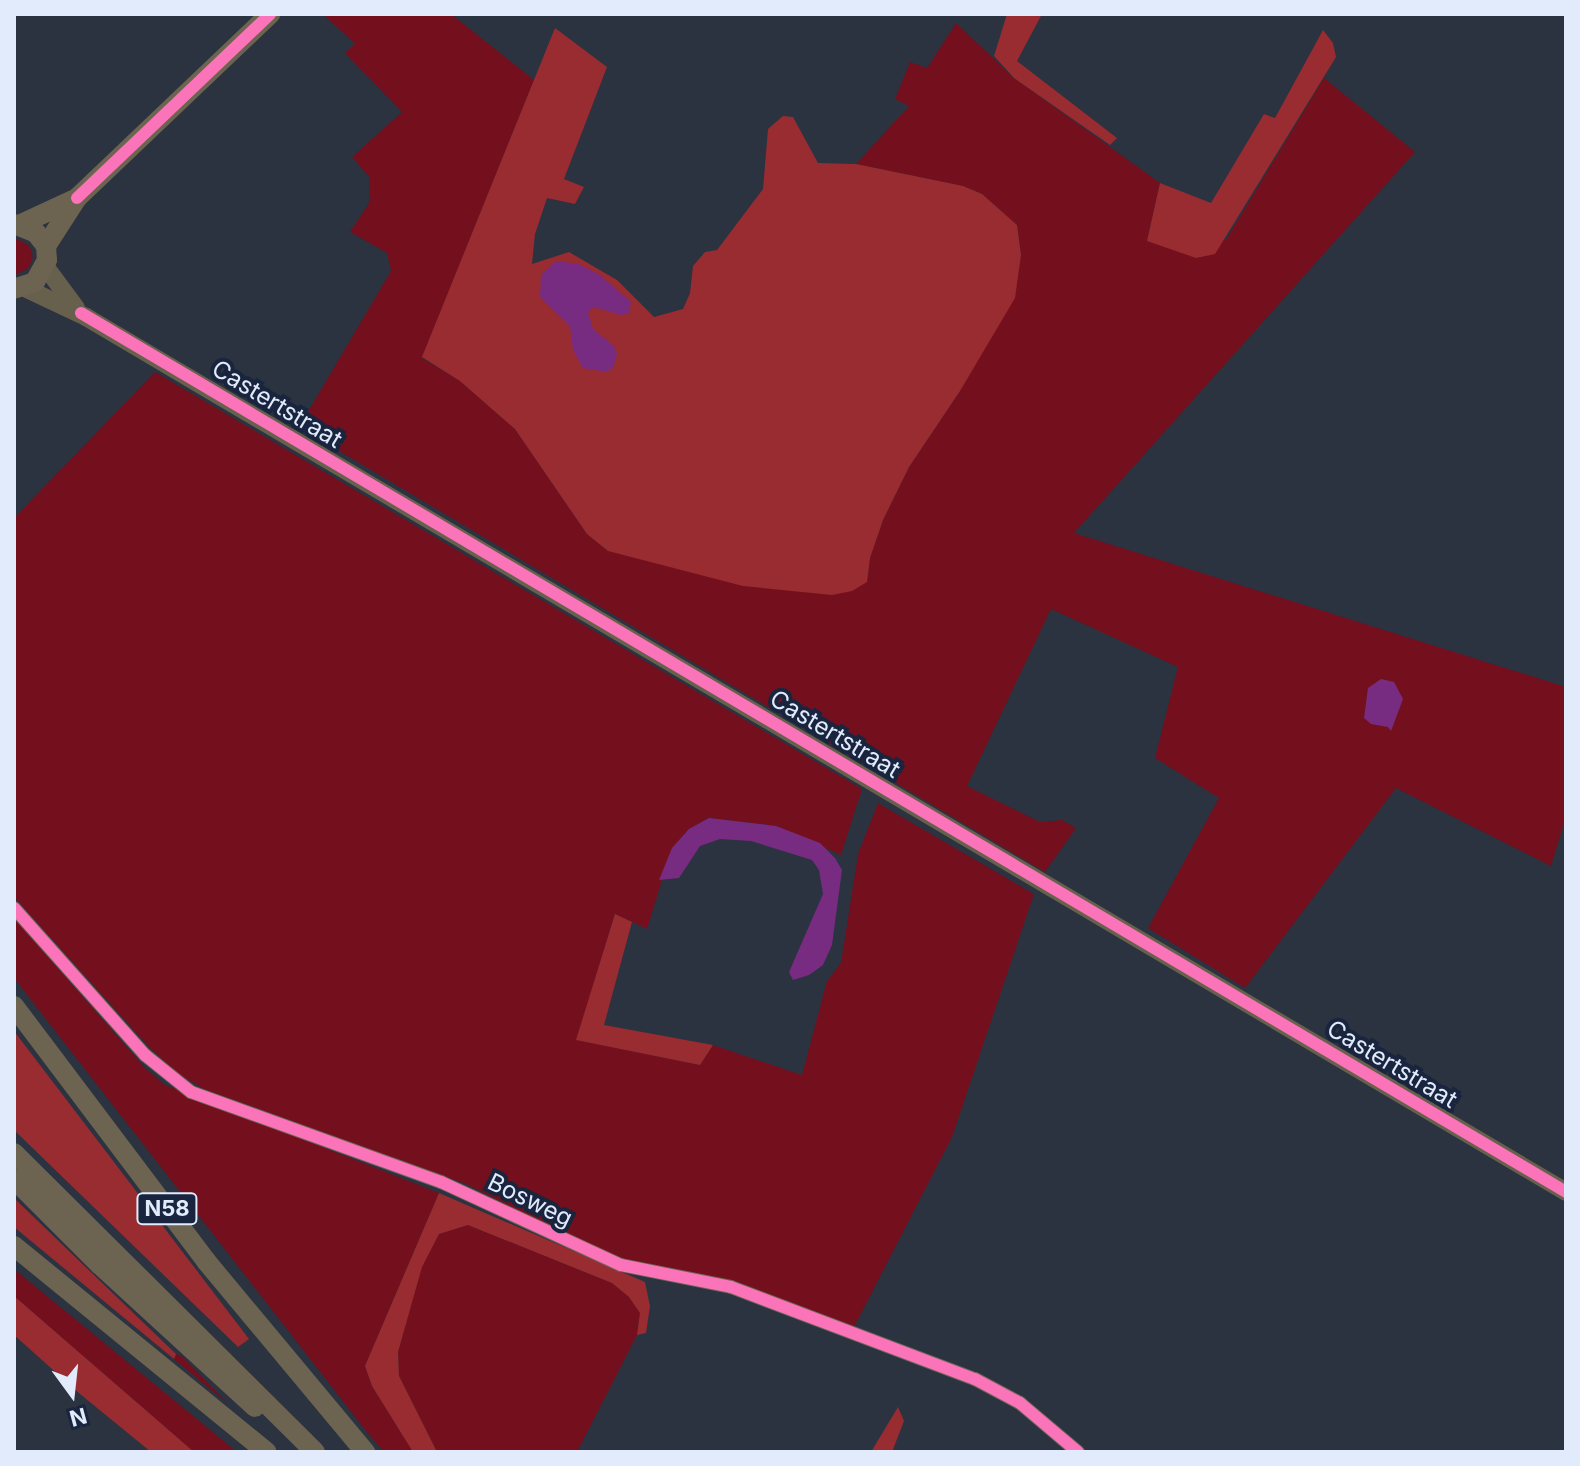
<!DOCTYPE html>
<html>
<head>
<meta charset="utf-8">
<style>
  body { margin:0 }
  #map { position:relative; width:1580px; height:1466px; overflow:hidden; background:#2b3240; font-family:Inter,sans-serif }
  div>[style] { position:absolute }
  .green>* { inset:0; background:#74101d }
  .forest>* { inset:0; background:#982c30 }
  .water>* { inset:0; background:#772c81 }
  .minor>* { height:14px; margin:-7px; padding:0 7px; transform-origin:7px; border-radius:7px; background:#6b6556 }
  .secondary>* { height:18px; margin:-9px; padding:0 9px; transform-origin:9px; border-radius:9px; background:#67604d }
  .primary>* { height:20px; margin:-10px; padding:0 10px; transform-origin:10px; border-radius:10px; background:#6c6450 }
  .cycleway>* { height:12px; margin:-6px; padding:0 6px; transform-origin:6px; border-radius:6px; background:#fb73b8 }
  span { translate:-50% -50%; white-space:nowrap; text-align:center; line-height:1.15; -webkit-text-stroke:8px #19253e; paint-order:stroke }
  .shield-label span { padding:2px 6px; background:#19253e; border:2px solid; border-radius:6px; -webkit-text-stroke-width:0 }
  .shield-label { font-size:22px; color:#e2ebfc; font-weight:700 }
  .street-label { font-size:24px; color:#e2ebfc }
  .frame { position:absolute; inset:0; border:16px solid #e2ebfc; pointer-events:none }
  .north { position:absolute; left:32px; top:1354px; width:80px; height:80px; -webkit-text-stroke:6px #19253e; paint-order:stroke; rotate:165deg; font-size:22px; font-weight:700; line-height:32px; text-align:center; color:#e2ebfc }
  .north::after { content:''; display:block; margin:auto; width:28px; height:36px; background:#e2ebfc; clip-path:polygon(50% 0,100% 100%,50% 72%,0 100%) }
</style>
</head>
<body>
<div id="map">
  <div class="green">
    <i style="clip-path:polygon(323px 14px,451px 14px,534px 80px,422px 358px,460px 381px,515px 429px,587px 534px,608px 551px,663px 562px,867px 582px,870px 558px,883px 520px,909px 467px,960px 391px,1021px 255px,1017px 225px,982px 194px,963px 186px,856px 164px,909px 106px,895px 99px,910px 62px,927px 68px,956px 23px,1014px 78px,1160px 183px,1147px 241px,1226px 240px,1324px 78px,1415px 152px,1074px 533px,1566px 687px,1566px 816px,1551px 866px,1396px 788px,1245px 988px,1148px 928px,1219px 798px,1155px 758px,1178px 667px,1051px 609px,967px 786px,1040px 822px,1062px 820px,1076px 828px,1045px 872px,299px 427px,391px 271px,387px 253px,350px 232px,369px 203px,370px 178px,352px 157px,402px 112px,345px 53px,355px 44px)"></i>
    <i style="clip-path:polygon(15px 238px,29px 245px,33px 256px,29px 268px,15px 275px)"></i>
    <i style="clip-path:polygon(155px 372px,862px 789px,841px 855px,776px 826px,709px 818px,689px 829px,672px 848px,647px 929px,615px 914px,577px 1040px,700px 1065px,713px 1045px,802px 1075px,827px 981px,841px 963px,858px 854px,878px 803px,1034px 894px,952px 1137px,854px 1327px,630px 1262px,591px 1247px,466px 1184px,204px 1089px,177px 1073px,149px 1047px,14px 897px,14px 518px)"></i>
    <i style="clip-path:polygon(14px 918px,145px 1068px,165px 1085px,439px 1193px,365px 1366px,372px 1386px,413px 1452px,384px 1452px,366px 1431px,14px 978px)"></i>
    <i style="clip-path:polygon(468px 1225px,612px 1283px,629px 1297px,640px 1313px,637px 1335px,577px 1452px,437px 1452px,399px 1376px,398px 1352px,421px 1267px,439px 1234px)"></i>
    <i style="clip-path:polygon(14px 1269px,237px 1452px,194px 1452px,14px 1296px)"></i>
    <i style="clip-path:polygon(176px 1354px,182px 1356px,227px 1403px,174px 1359px)"></i>
  </div>
  <div class="forest">
    <i style="clip-path:polygon(1007px 14px,1042px 14px,1017px 61px,1117px 138px,1110px 145px,1014px 78px,994px 56px)"></i>
    <i style="clip-path:polygon(555px 28px,607px 67px,564px 179px,584px 187px,575px 204px,547px 198px,535px 234px,532px 264px,569px 252px,617px 280px,654px 317px,683px 309px,690px 293px,693px 266px,705px 252px,717px 250px,763px 189px,768px 129px,783px 116px,793px 117px,818px 163px,856px 164px,963px 186px,982px 194px,1017px 225px,1021px 255px,1015px 298px,960px 391px,909px 467px,883px 520px,870px 558px,867px 582px,852px 591px,832px 595px,743px 586px,608px 551px,587px 534px,515px 429px,460px 381px,422px 357px)"></i>
    <i style="clip-path:polygon(1323px 30px,1333px 43px,1336px 57px,1215px 254px,1196px 258px,1147px 241px,1160px 183px,1211px 203px,1264px 114px,1275px 118px)"></i>
    <i style="clip-path:polygon(615px 914px,632px 922px,604px 1025px,713px 1045px,700px 1065px,576px 1040px)"></i>
    <i style="clip-path:polygon(14px 1031px,249px 1339px,238px 1347px,14px 1130px)"></i>
    <i style="clip-path:polygon(439px 1193px,645px 1282px,650px 1306px,646px 1333px,637px 1335px,640px 1313px,629px 1297px,612px 1283px,468px 1225px,439px 1234px,422px 1267px,398px 1352px,399px 1376px,437px 1452px,413px 1452px,372px 1386px,365px 1366px)"></i>
    <i style="clip-path:polygon(14px 1198px,176px 1354px,174px 1359px,14px 1227px)"></i>
    <i style="clip-path:polygon(14px 1296px,194px 1452px,151px 1452px,80px 1394px,14px 1335px)"></i>
    <i style="clip-path:polygon(898px 1407px,904px 1421px,892px 1452px,871px 1452px)"></i>
  </div>
  <div class="water">
    <i style="clip-path:polygon(556px 261px,579px 264px,600px 275px,631px 302px,629px 313px,621px 315px,594px 307px,588px 312px,593px 329px,614px 346px,617px 354px,613px 368px,606px 372px,583px 368px,573px 350px,570px 326px,540px 297px,541px 275px)"></i>
    <i style="clip-path:polygon(1381px 679px,1394px 682px,1403px 699px,1391px 731px,1388px 727px,1371px 724px,1364px 718px,1368px 688px)"></i>
    <i style="clip-path:polygon(709px 818px,776px 826px,820px 843px,835px 858px,842px 870px,832px 945px,823px 965px,809px 975px,793px 980px,789px 972px,823px 894px,819px 870px,812px 860px,751px 841px,720px 839px,700px 846px,679px 878px,659px 880px,672px 848px,689px 829px)"></i>
  </div>
  <div class="minor">
    <i style="left:14px;top:908px;width:197px;rotate:48.3deg"></i>
    <i style="left:145px;top:1055px;width:59px;rotate:38.8deg"></i>
    <i style="left:191px;top:1092px;width:266px;rotate:19.8deg"></i>
    <i style="left:441px;top:1182px;width:198px;rotate:24.8deg"></i>
    <i style="left:621px;top:1265px;width:112px;rotate:11.3deg"></i>
    <i style="left:731px;top:1287px;width:261px;rotate:20.7deg"></i>
    <i style="left:975px;top:1379px;width:51px;rotate:28.1deg"></i>
    <i style="left:1020px;top:1403px;width:76px;rotate:40.2deg"></i>
  </div>
  <div class="secondary">
    <i style="left:45px;top:266px;width:52px;rotate:53.6deg"></i>
    <i style="left:25px;top:288px;width:68px;rotate:25.4deg"></i>
    <i style="left:86px;top:317px;width:1719px;rotate:30.59deg"></i>
  </div>
  <div class="primary">
    <i style="left:14px;top:224px;width:24px;rotate:22deg"></i>
    <i style="left:36px;top:233px;width:16px;rotate:52deg"></i>
    <i style="left:46px;top:246px;width:14px;rotate:86deg"></i>
    <i style="left:47px;top:260px;width:25px;rotate:119deg"></i>
    <i style="left:35px;top:282px;width:22px;rotate:162deg"></i>
    <i style="left:21px;top:224px;width:57px;rotate:-24.8deg"></i>
    <i style="left:46px;top:246px;width:57px;rotate:-57.1deg"></i>
    <i style="left:77px;top:198px;width:267px;rotate:-43.6deg"></i>
    <i style="left:14px;top:1006px;width:319px;rotate:53deg"></i>
    <i style="left:206px;top:1261px;width:249px;rotate:50.2deg"></i>
    <i style="left:14px;top:1153px;width:424px;rotate:44.8deg"></i>
    <i style="left:14px;top:1179px;width:122px;rotate:45deg"></i>
    <i style="left:100px;top:1265px;width:210px;rotate:42.5deg"></i>
    <i style="left:14px;top:1246px;width:326px;rotate:39.2deg"></i>
  </div>
  <div class="cycleway">
    <i style="left:77px;top:198px;width:267px;rotate:-43.6deg"></i>
    <i style="left:81px;top:313px;width:1726px;rotate:30.62deg"></i>
    <i style="left:14px;top:908px;width:197px;rotate:48.3deg"></i>
    <i style="left:145px;top:1055px;width:59px;rotate:38.8deg"></i>
    <i style="left:191px;top:1092px;width:266px;rotate:19.8deg"></i>
    <i style="left:441px;top:1182px;width:198px;rotate:24.8deg"></i>
    <i style="left:621px;top:1265px;width:112px;rotate:11.3deg"></i>
    <i style="left:731px;top:1287px;width:261px;rotate:20.7deg"></i>
    <i style="left:975px;top:1379px;width:51px;rotate:28.1deg"></i>
    <i style="left:1020px;top:1403px;width:76px;rotate:40.2deg"></i>
  </div>
  <div class="shield-label">
    <span style="left:167px;top:1209px">N58</span>
  </div>
  <div class="street-label">
    <span style="left:277px;top:404px;rotate:31deg">Castertstraat</span>
    <span style="left:835px;top:734px;rotate:31deg">Castertstraat</span>
    <span style="left:1392px;top:1064px;rotate:31deg">Castertstraat</span>
    <span style="left:530px;top:1200px;rotate:26deg">Bosweg</span>
  </div>
  <div class="frame"></div>
  <div class="north">N</div>
</div>
</body>
</html>
